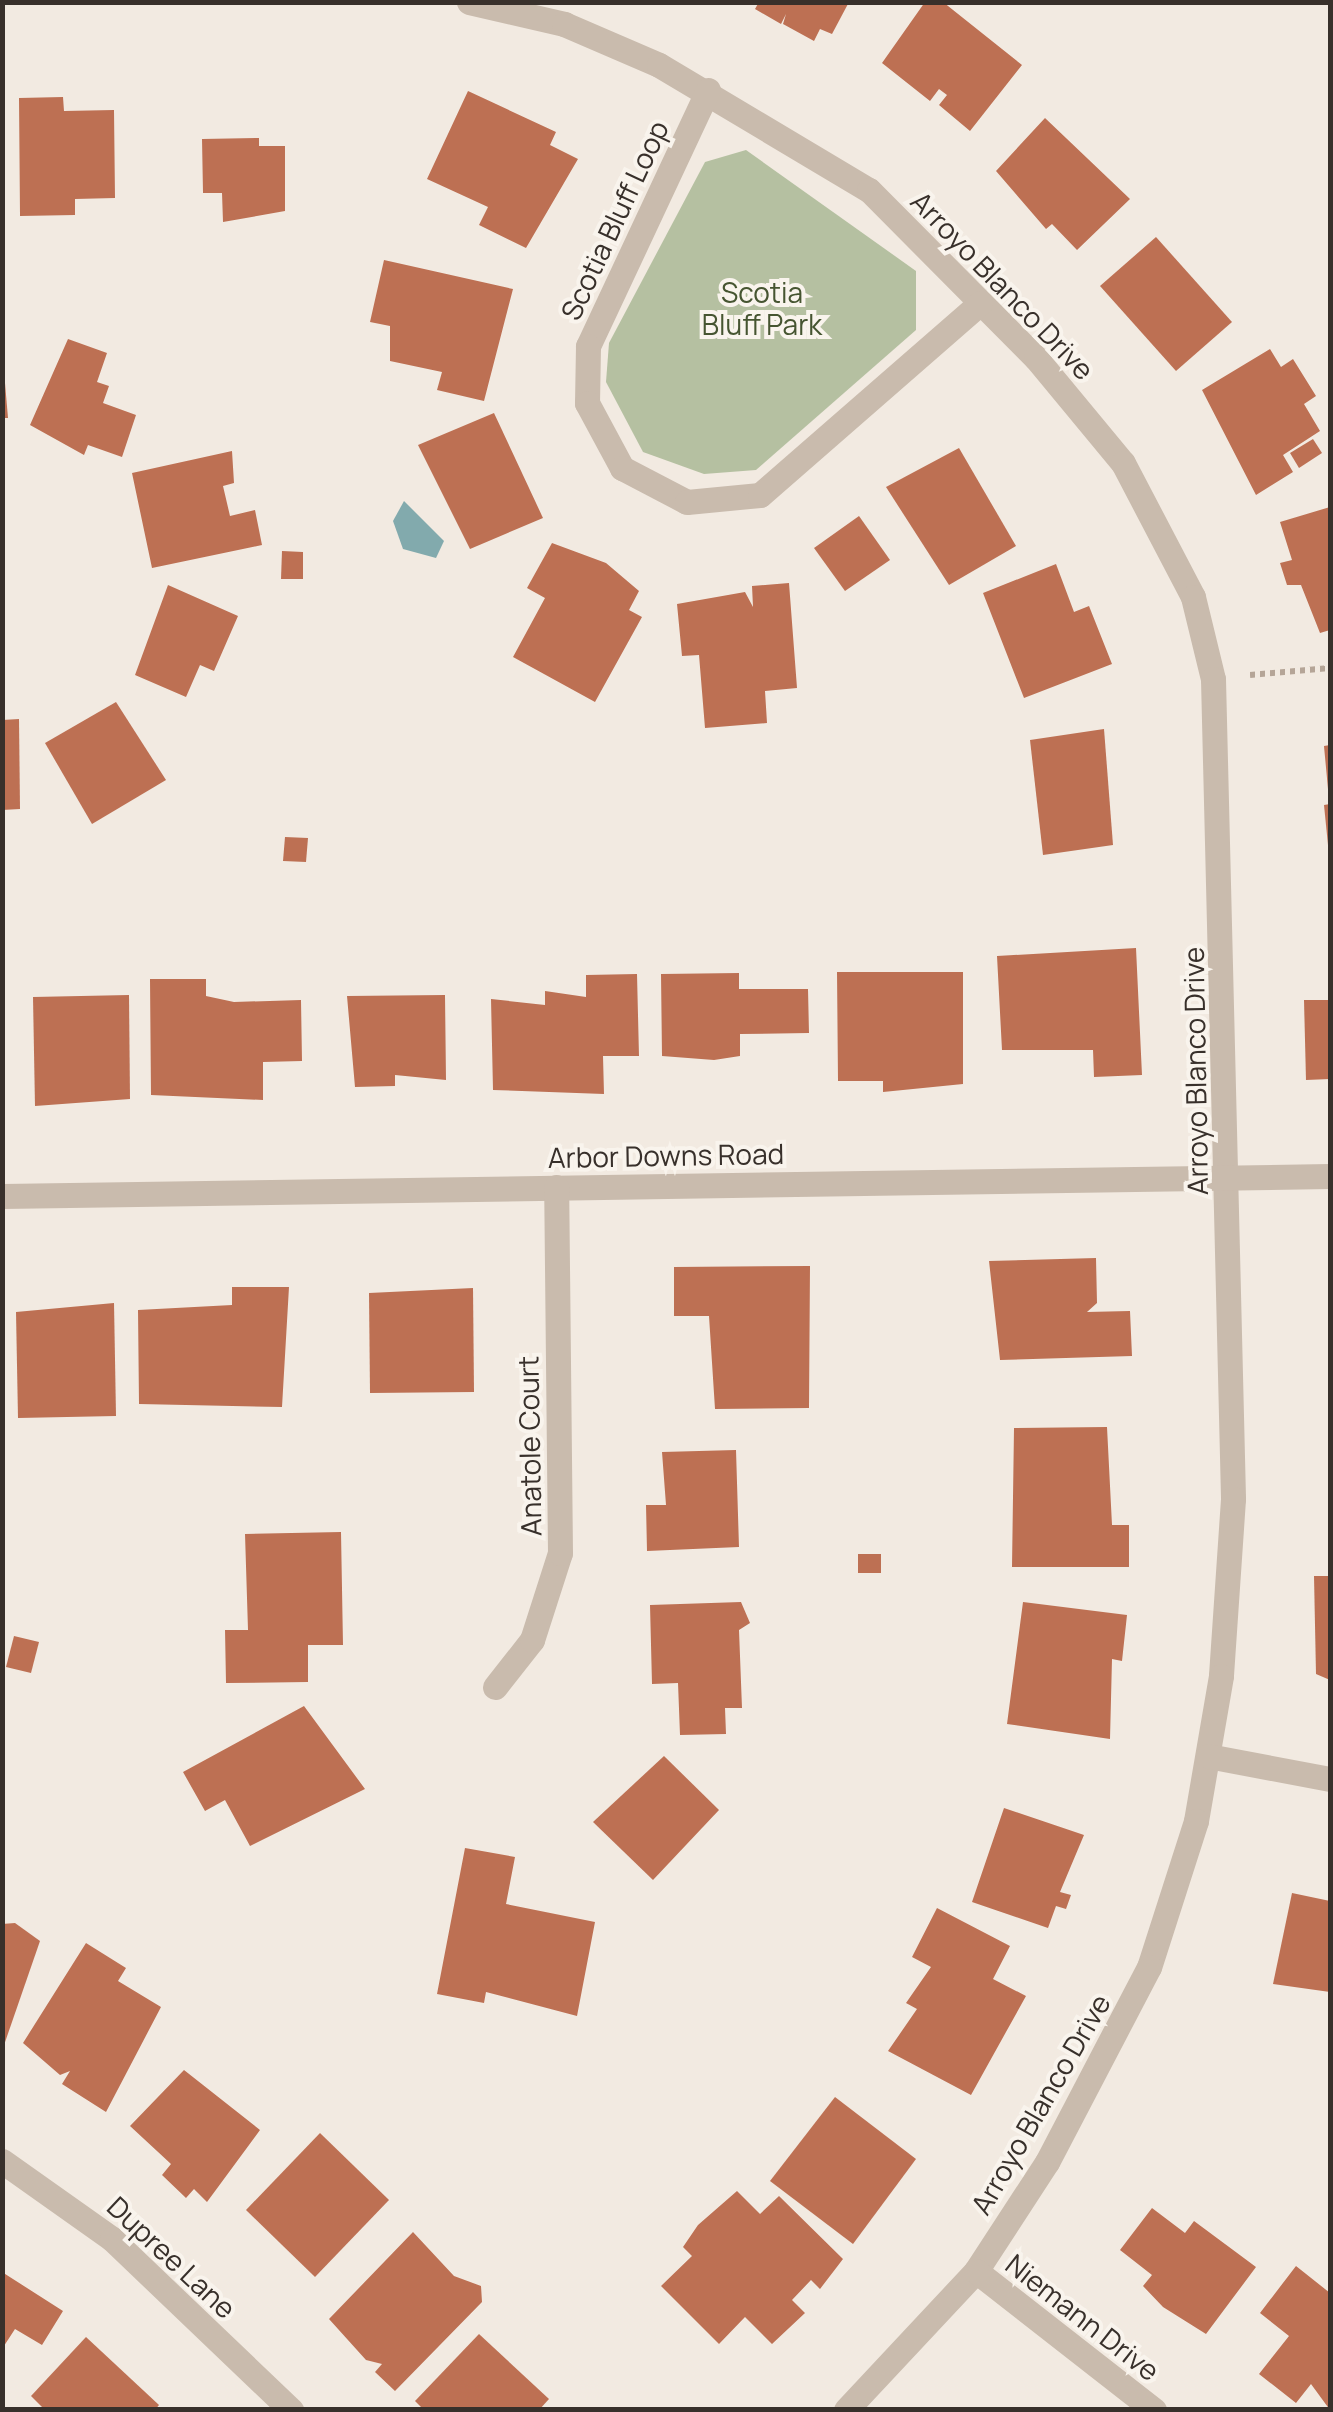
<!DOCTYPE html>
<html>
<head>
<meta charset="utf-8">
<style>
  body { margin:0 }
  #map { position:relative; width:1333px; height:2412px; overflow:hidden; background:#f2eae1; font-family:Manrope,sans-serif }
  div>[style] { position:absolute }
  .green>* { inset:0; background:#b5c0a1 }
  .water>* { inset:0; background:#82aaad }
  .building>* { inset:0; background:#bd7053 }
  .path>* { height:6px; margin-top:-3px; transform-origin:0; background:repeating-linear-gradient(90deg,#b5a597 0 5px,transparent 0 10px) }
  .street>* { height:25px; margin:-12.5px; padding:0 12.5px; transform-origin:12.5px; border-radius:12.5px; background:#c9bbad }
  span { translate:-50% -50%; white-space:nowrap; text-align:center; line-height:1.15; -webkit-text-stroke:8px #f9f4ed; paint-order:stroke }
  .street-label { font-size:28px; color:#38302b }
  .park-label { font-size:28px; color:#465531 }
  .frame { position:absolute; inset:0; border:5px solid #38302b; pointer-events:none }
</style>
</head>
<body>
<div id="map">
  <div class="green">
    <i style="clip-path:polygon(746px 150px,916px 271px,916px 330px,756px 470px,704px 474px,643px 452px,606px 382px,609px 343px,705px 162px)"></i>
  </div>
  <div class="water">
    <i style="clip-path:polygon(404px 501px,444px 541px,436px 558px,403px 549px,393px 521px)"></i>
  </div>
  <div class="building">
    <i style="clip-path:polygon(759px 2px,849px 2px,832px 34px,820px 29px,814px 41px,783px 24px,786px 14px,781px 24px,755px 9px)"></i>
    <i style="clip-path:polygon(925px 2px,943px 2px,1022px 65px,970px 131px,939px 105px,947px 95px,939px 89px,930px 101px,882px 63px)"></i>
    <i style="clip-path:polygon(468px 91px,556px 132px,550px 145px,578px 159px,526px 248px,479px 225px,488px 207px,427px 179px)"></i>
    <i style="clip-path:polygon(63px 97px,64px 111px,114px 110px,115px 198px,75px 199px,75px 215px,20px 216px,19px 98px)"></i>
    <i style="clip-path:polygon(1045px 118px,1130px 199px,1077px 250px,1052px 224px,1046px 229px,996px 171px)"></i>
    <i style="clip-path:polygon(259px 138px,259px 146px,285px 146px,285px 211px,223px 222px,222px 193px,203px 193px,202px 139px)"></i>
    <i style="clip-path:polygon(1156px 237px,1232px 322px,1176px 371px,1100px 286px)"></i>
    <i style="clip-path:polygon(384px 260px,513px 289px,484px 401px,437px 390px,442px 372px,390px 361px,390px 326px,370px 322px)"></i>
    <i style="clip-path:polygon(68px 339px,107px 353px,97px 382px,109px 386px,103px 403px,136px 415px,122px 457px,88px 445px,84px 455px,30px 425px)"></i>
    <i style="clip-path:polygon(2px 348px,8px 418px,2px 418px)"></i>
    <i style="clip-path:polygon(1270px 349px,1281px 367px,1293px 359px,1316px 396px,1304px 404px,1320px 431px,1283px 455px,1293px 472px,1256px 495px,1202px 390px)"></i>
    <i style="clip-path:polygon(494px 413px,543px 518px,470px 549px,418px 445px)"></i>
    <i style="clip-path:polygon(1313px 439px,1322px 453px,1299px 468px,1290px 453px)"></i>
    <i style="clip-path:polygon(959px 448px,1016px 546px,949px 585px,886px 487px)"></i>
    <i style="clip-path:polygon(232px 451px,234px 483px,223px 486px,230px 516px,255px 510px,262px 545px,152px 568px,132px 473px)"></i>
    <i style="clip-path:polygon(1330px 507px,1330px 630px,1320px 633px,1301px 585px,1287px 585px,1280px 563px,1292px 560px,1280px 522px)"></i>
    <i style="clip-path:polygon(859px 516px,890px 560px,845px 591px,814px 548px)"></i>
    <i style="clip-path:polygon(552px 543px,606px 563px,639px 591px,629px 610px,642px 617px,595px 702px,513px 657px,545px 598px,527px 588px)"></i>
    <i style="clip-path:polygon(282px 551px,303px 552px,303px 579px,281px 579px)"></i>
    <i style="clip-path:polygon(1056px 564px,1074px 612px,1089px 606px,1112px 664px,1024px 698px,983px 593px)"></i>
    <i style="clip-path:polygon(789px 583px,797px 688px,765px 691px,767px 723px,705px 728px,699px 655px,682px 656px,677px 604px,745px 592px,753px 607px,752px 586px)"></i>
    <i style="clip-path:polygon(168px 585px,238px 616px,214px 671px,200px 665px,186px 697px,135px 675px)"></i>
    <i style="clip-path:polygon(116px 702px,166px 780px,92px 824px,45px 743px)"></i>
    <i style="clip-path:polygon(19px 719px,20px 809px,2px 810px,2px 720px)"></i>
    <i style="clip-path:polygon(1104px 729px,1113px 845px,1043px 855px,1030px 740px)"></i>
    <i style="clip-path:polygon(1330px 745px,1330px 789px,1328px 789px,1324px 746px)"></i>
    <i style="clip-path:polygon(1330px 804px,1330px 845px,1328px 845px,1324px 805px)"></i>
    <i style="clip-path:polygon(285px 837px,308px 838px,306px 862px,283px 861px)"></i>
    <i style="clip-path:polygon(1136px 948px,1142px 1075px,1094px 1077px,1093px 1050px,1002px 1050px,997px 956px)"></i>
    <i style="clip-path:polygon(837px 972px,963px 972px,963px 1084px,883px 1092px,883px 1081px,838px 1081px)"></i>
    <i style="clip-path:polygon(739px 973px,739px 989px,808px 989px,809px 1033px,740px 1034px,740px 1056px,714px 1060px,662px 1056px,661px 974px)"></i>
    <i style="clip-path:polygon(637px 974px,639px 1056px,603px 1056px,604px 1094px,493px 1090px,491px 999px,545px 1005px,545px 991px,586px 997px,586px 975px)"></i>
    <i style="clip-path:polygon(150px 979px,206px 979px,206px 996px,234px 1002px,301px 1000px,302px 1061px,263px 1062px,263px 1100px,151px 1095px)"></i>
    <i style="clip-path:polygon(129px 995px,130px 1099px,35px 1106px,33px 997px)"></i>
    <i style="clip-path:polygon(445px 995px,446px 1080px,395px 1075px,395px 1086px,355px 1087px,347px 996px)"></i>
    <i style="clip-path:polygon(1304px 1000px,1330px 1000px,1330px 1079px,1306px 1080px)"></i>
    <i style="clip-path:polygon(1096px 1258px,1097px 1303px,1087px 1312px,1130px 1311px,1132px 1356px,1000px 1360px,989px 1261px)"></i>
    <i style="clip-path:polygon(810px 1266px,809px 1408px,715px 1409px,709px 1316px,674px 1316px,674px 1267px)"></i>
    <i style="clip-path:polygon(232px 1287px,289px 1287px,282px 1407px,139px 1404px,138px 1310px,232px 1305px)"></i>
    <i style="clip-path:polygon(473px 1288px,474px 1392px,370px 1393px,369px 1293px)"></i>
    <i style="clip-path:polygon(114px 1303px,116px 1416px,18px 1418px,16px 1312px)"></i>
    <i style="clip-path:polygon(1107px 1427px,1112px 1525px,1129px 1525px,1129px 1567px,1012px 1567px,1014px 1428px)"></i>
    <i style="clip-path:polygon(736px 1450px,739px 1547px,647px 1551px,646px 1505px,666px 1505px,662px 1452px)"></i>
    <i style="clip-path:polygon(341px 1532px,343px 1645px,308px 1645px,308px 1682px,226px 1683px,225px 1630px,248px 1630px,245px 1534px)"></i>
    <i style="clip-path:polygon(858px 1554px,881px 1554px,881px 1573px,858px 1573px)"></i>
    <i style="clip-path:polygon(1314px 1576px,1330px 1576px,1330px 1680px,1316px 1674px)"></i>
    <i style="clip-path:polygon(741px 1602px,750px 1623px,739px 1630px,742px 1708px,725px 1708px,726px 1734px,680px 1735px,678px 1683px,652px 1684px,650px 1605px)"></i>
    <i style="clip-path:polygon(1023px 1602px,1127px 1615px,1122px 1661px,1112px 1659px,1110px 1739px,1007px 1724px)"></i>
    <i style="clip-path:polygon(14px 1636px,39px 1642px,31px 1673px,6px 1667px)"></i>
    <i style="clip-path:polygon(304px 1706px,365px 1789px,250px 1846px,225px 1800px,205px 1811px,183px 1772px)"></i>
    <i style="clip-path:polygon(664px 1756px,719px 1810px,653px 1880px,593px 1822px)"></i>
    <i style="clip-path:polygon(1004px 1808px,1084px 1835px,1060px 1892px,1071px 1895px,1066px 1909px,1056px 1906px,1048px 1928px,972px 1902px)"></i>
    <i style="clip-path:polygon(465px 1848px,515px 1857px,506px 1904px,595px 1922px,577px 2016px,486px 1992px,484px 2003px,437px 1994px)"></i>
    <i style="clip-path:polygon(1292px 1893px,1330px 1901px,1330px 1992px,1273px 1984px)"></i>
    <i style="clip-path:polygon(937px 1908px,1010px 1946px,993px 1979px,1026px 1996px,971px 2095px,888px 2051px,917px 2009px,906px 2003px,931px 1967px,912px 1957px)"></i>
    <i style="clip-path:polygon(15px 1923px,40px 1941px,3px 2048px,2px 1924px)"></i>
    <i style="clip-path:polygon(86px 1943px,126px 1968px,118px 1981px,161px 2007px,106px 2112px,62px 2084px,70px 2071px,60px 2075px,23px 2043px)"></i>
    <i style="clip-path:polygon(184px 2070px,260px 2130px,207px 2202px,194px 2189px,186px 2198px,162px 2175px,171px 2164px,130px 2126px)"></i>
    <i style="clip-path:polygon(835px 2097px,916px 2159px,853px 2244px,770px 2181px)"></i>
    <i style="clip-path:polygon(320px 2133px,389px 2200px,315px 2277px,246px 2210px)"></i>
    <i style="clip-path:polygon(737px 2191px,760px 2214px,779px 2196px,843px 2259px,820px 2289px,811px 2280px,792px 2300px,805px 2313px,772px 2344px,745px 2317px,719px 2344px,661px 2286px,692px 2256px,683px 2247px,698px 2225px)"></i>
    <i style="clip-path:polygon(1152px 2208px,1185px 2233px,1194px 2221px,1256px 2267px,1206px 2334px,1163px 2307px,1143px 2286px,1152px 2275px,1120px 2250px)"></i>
    <i style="clip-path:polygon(413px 2232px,454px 2276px,481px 2286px,482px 2302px,395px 2391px,375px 2372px,382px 2364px,366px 2360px,329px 2319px)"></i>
    <i style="clip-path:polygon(1296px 2266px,1330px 2293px,1330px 2410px,1311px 2384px,1296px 2403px,1259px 2374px,1289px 2336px,1260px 2313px)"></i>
    <i style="clip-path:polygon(2px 2272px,63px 2311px,42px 2345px,15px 2329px,2px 2349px)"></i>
    <i style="clip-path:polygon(479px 2334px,549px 2399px,539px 2410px,424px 2410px,415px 2401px)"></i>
    <i style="clip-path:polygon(86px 2337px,159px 2405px,155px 2410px,45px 2410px,31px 2396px)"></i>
  </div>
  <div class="path">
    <i style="left:1250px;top:675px;width:80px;rotate:-5deg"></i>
  </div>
  <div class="street">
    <i style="left:469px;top:2px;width:98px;rotate:13deg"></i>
    <i style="left:564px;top:24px;width:103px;rotate:23.3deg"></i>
    <i style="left:659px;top:65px;width:244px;rotate:30.8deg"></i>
    <i style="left:869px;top:190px;width:237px;rotate:45.2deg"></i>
    <i style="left:1036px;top:358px;width:136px;rotate:50.4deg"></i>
    <i style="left:1123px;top:463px;width:151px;rotate:62.4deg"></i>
    <i style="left:1193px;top:597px;width:84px;rotate:76.3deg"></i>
    <i style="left:1213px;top:679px;width:820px;rotate:88.6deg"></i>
    <i style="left:1233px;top:1499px;width:177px;rotate:93.9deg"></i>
    <i style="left:1221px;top:1676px;width:147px;rotate:99.8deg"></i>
    <i style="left:1196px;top:1821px;width:153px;rotate:107.8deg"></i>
    <i style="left:1149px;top:1967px;width:220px;rotate:117.6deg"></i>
    <i style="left:1047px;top:2162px;width:130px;rotate:123.1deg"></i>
    <i style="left:976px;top:2271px;width:190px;rotate:133.1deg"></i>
    <i style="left:708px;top:90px;width:283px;rotate:115.1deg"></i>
    <i style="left:588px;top:346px;width:57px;rotate:91deg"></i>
    <i style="left:587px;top:403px;width:74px;rotate:61.7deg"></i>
    <i style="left:622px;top:468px;width:73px;rotate:27.6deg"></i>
    <i style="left:687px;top:502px;width:73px;rotate:-5.5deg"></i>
    <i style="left:760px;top:495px;width:292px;rotate:-41.1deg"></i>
    <i style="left:2px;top:1196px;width:1328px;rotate:-0.86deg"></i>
    <i style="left:495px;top:1687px;width:60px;rotate:-51.8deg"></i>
    <i style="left:532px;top:1640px;width:91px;rotate:-72.2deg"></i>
    <i style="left:560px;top:1553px;width:366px;rotate:-90.6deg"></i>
    <i style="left:1208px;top:1756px;width:124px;rotate:10.7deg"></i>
    <i style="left:2px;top:2161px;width:135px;rotate:35.3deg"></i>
    <i style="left:112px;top:2239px;width:248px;rotate:43.7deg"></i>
    <i style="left:976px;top:2271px;width:226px;rotate:38deg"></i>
  </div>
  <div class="street-label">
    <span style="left:614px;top:220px;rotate:-65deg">Scotia Bluff Loop</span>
    <span style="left:1003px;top:285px;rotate:46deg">Arroyo Blanco Drive</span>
    <span style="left:1195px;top:1071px;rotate:-91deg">Arroyo Blanco Drive</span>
    <span style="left:666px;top:1155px;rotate:-1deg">Arbor Downs Road</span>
    <span style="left:529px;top:1446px;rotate:-91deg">Anatole Court</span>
    <span style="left:1040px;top:2104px;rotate:-60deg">Arroyo Blanco Drive</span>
    <span style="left:172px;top:2257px;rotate:43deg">Dupree Lane</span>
    <span style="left:1083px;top:2317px;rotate:38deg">Niemann Drive</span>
  </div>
  <div class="park-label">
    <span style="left:762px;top:308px">Scotia<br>Bluff Park</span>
  </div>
  <div class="frame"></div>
</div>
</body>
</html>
